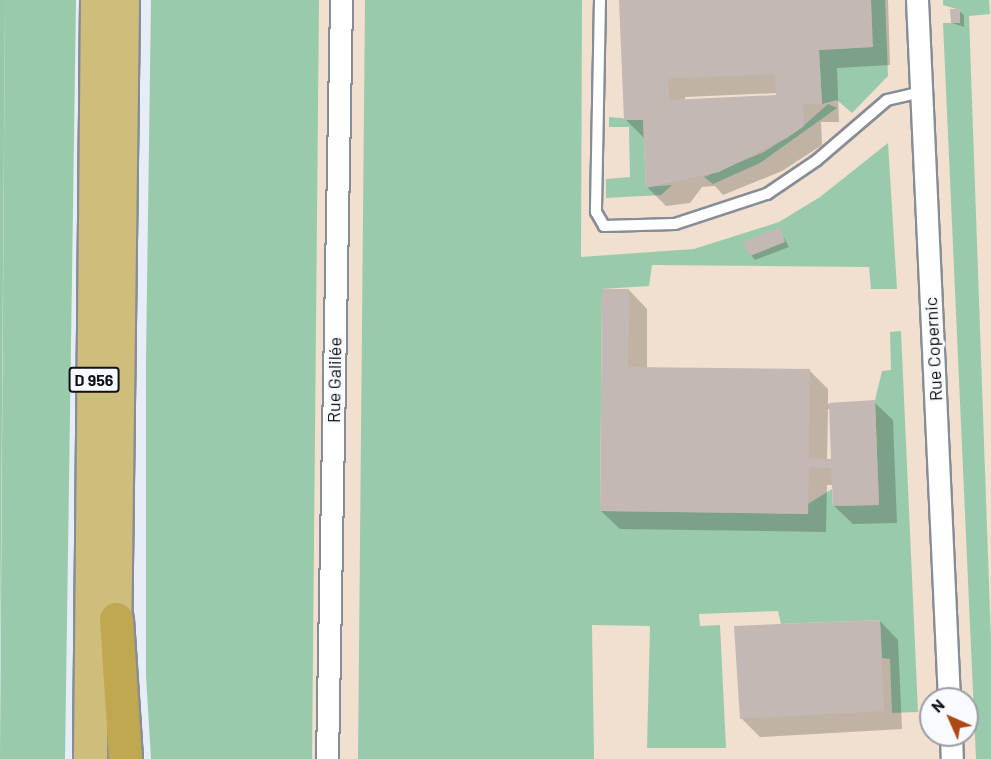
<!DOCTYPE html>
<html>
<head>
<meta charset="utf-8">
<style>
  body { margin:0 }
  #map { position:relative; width:991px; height:759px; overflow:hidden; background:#e7edf6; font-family:Barlow,sans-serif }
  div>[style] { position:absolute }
  .industrial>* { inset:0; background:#f1dfcf }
  .green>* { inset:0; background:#9acaac }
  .forest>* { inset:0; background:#97c8a9 }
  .shadow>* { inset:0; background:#0003 }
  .building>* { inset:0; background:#c3b8b3 }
  .roads { filter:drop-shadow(2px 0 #878d96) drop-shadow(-2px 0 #878d96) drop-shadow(0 2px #878d96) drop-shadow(0 -2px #878d96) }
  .service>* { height:10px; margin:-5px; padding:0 5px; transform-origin:5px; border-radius:5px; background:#fff }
  .minor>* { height:21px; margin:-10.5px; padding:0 10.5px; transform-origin:10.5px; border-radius:10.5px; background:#fff }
  .primary>* { height:33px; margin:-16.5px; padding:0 16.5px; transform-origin:16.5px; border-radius:16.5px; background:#cfbe7b }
  .trunk>* { height:33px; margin:-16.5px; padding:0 16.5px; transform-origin:16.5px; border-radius:16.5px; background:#bfa84f }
  span { translate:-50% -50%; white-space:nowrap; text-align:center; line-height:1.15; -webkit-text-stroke:6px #f7fafe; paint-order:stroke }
  .shield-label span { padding:2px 4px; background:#f7fafe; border:2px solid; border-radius:4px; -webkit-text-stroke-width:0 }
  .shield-label { font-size:16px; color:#101215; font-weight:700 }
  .street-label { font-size:18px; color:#101215 }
  .north { position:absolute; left:919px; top:687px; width:60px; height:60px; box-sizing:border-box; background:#f7fafe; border:2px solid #9b9da1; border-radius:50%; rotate:315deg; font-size:16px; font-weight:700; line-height:24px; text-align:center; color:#101215 }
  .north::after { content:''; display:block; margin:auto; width:21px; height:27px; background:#ac4812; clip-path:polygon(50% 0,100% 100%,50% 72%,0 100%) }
</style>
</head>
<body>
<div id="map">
  <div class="industrial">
    <i style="clip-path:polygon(evenodd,210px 0,991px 0,991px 759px,203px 759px,210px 0,931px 699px,967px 699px,967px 735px,931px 735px,931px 699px)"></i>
  </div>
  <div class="green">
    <i style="clip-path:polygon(5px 0,76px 0,65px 759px,0 759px)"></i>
    <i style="clip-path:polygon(151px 0,319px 0,312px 759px,151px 759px,146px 676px,146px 359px)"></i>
    <i style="clip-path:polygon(365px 0,582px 0,581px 257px,694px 249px,779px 222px,820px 197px,888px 143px,897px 289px,871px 289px,869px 267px,652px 265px,649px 286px,602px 289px,600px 511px,808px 514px,808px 504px,832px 489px,833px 506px,879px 505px,875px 400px,882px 371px,891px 370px,890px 332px,901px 331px,918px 712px,892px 713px,890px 659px,882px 658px,880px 620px,781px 624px,778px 611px,699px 614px,700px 626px,720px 625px,726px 748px,647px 748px,650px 626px,592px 625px,594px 759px,358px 759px)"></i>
    <i style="clip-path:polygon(871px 0,885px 0,888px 76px,852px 113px,837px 100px,822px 104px,819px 50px,872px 47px)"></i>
    <i style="clip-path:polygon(943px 0,989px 0,990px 14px,969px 16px,991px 641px,991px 759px,976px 759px,943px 23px,960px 23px,960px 10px,943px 5px)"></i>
    <i style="clip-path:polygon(828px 104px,837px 108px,760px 163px,713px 184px,704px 177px,764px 152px,801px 128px)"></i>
    <i style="clip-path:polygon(609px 117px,643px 120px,646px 187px,672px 185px,661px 195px,606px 198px,606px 179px,630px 177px,629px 127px,609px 127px)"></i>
  </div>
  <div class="forest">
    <i style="clip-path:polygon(0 0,5px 0,0 673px)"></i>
  </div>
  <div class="shadow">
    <i style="clip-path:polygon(evenodd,620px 0,888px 0,890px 65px,837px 68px,839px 122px,821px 122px,822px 145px,782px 171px,723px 195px,715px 186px,702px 187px,690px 203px,666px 206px,647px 187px,644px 138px,626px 120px,620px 0,778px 93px,778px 96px,685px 100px,685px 97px,778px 93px)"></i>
    <i style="clip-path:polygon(959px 11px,964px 15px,964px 27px,952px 23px)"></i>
    <i style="clip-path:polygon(779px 229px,789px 247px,755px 260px,751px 255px)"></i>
    <i style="clip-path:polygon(evenodd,629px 290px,647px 309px,647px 369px,810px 371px,828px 389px,828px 404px,874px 402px,893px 420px,897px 523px,853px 524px,834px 506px,834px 485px,827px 485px,826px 532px,620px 529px,601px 511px,629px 290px,828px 409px,830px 409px,833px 460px,827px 460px,828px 409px)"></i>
    <i style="clip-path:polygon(880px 621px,898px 640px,902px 729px,760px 737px,741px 718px)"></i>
  </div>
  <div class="building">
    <i style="clip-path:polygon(evenodd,619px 0,871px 0,873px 47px,819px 50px,822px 104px,803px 104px,804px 126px,787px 138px,719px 172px,646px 188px,643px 120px,624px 120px,619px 0,775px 74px,776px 95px,669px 100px,668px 79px,775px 74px)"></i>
    <i style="clip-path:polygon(950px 9px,960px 9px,960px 23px,951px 23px)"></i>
    <i style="clip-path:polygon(780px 227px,785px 242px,750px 256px,743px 242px)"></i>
    <i style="clip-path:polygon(602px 289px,629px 289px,628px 367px,810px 369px,809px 458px,831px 459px,829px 403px,875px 400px,879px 505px,833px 506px,831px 468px,809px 467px,808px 514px,600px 511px)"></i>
    <i style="clip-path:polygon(880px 620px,884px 711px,740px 719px,734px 626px)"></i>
  </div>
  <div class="roads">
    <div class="service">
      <i style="left:600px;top:0;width:212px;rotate:91.1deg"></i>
      <i style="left:596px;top:212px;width:16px;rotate:60deg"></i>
      <i style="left:604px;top:226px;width:71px;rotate:-1.6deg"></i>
      <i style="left:675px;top:224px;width:97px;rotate:-18.1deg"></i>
      <i style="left:767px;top:194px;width:60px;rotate:-34.2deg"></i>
      <i style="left:817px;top:160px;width:92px;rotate:-40.6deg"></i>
      <i style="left:887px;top:100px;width:35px;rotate:-13deg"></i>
    </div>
    <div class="minor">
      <i style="left:917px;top:0;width:700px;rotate:87.38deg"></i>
      <i style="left:951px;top:735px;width:24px;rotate:88deg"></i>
      <i style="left:327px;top:759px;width:759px;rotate:-88.94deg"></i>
    </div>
    <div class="primary">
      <i style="left:114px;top:646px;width:646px;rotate:-89.29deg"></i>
      <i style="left:90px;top:759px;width:759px;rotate:-89.47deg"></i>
    </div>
    <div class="trunk">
      <i style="left:116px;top:619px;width:140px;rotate:86.3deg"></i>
    </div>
  </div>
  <div class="shield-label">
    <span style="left:94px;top:380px">D 956</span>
  </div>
  <div class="street-label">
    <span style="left:933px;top:349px;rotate:-93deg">Rue Copernic</span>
    <span style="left:334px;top:380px;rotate:-89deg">Rue Galilée</span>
  </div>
  <div class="north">N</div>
</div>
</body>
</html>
